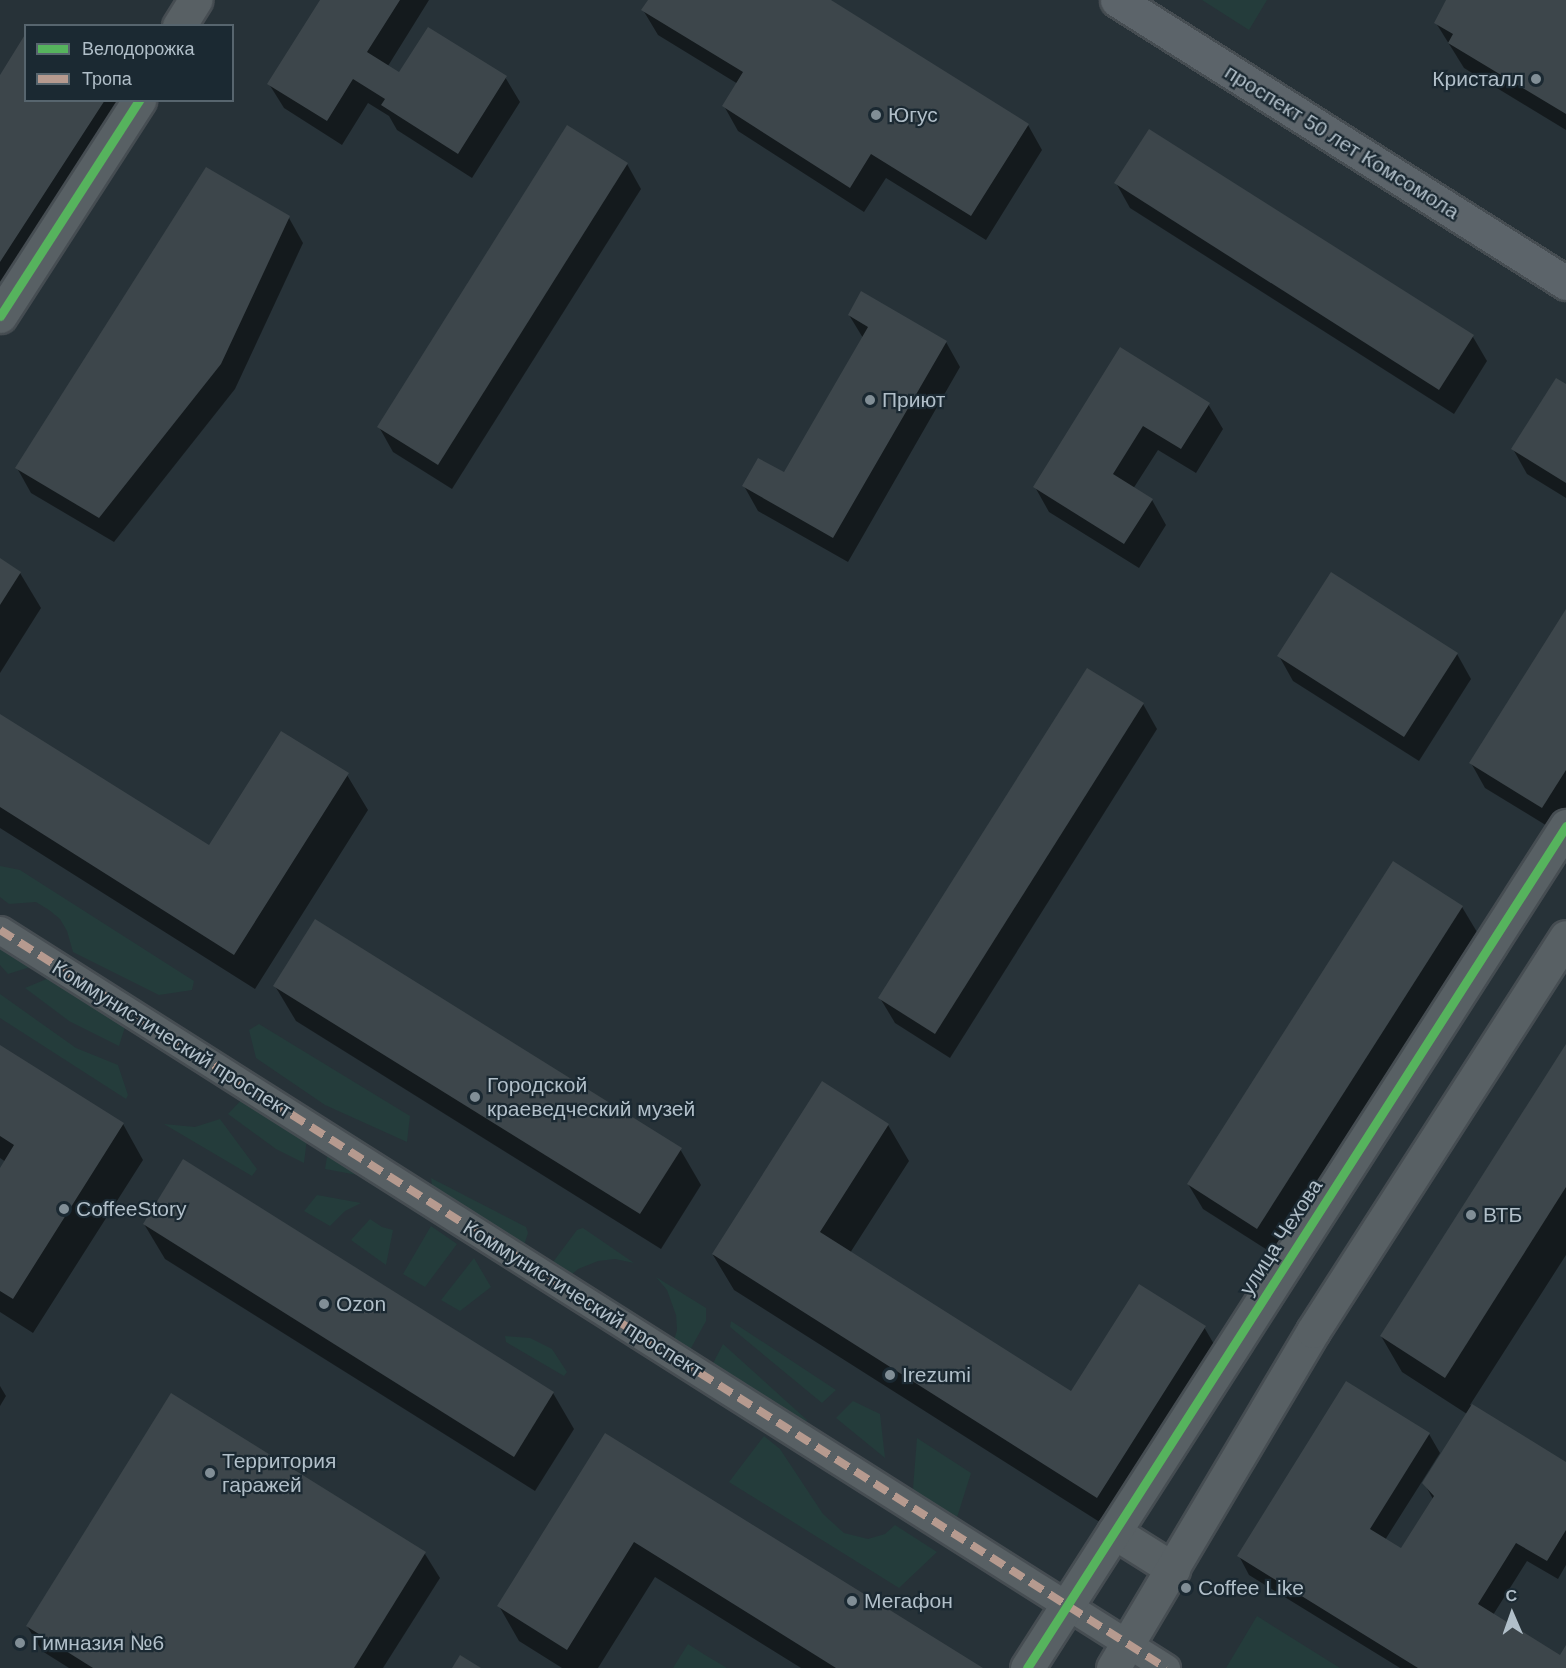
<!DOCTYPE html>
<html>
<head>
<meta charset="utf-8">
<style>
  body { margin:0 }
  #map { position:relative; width:1566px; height:1668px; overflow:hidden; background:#273238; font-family:Helvetica,sans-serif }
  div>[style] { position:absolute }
  .green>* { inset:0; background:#243c3b }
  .shadow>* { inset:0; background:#0007 }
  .building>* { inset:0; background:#3d464b }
  .roads { filter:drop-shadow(2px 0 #464d52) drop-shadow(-2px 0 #464d52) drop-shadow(0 2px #464d52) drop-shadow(0 -2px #464d52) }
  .pedestrian>* { height:27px; margin:-13.5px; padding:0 13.5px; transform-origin:13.5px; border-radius:13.5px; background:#586064 }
  .minor>* { height:33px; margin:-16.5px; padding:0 16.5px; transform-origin:16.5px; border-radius:16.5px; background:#586064 }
  .tertiary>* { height:33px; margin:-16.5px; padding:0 16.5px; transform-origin:16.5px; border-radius:16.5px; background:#586064 }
  .secondary>* { height:33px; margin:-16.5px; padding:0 16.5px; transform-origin:16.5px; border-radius:16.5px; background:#5c646a }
  .quiet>* { height:8px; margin-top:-4px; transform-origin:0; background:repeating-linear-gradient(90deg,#b69a8f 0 15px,transparent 0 23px) }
  .cycleway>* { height:9px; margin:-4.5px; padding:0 4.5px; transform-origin:4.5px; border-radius:4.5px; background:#56b35d }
  .dots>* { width:16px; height:16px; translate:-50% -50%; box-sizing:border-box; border:3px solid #1b2932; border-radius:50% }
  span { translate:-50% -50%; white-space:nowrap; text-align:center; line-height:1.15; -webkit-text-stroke:4.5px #1b2932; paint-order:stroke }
  .poi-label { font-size:21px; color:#b1bfc9 }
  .right { translate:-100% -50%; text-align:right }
  .left { translate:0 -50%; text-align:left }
  .street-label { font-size:21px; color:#b1bfc9 }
  .legend { position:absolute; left:24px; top:24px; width:210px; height:78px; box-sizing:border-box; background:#1b2932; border:2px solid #57656e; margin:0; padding:8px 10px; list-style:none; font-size:18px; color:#b1bfc9 }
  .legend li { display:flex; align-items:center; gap:12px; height:30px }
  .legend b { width:30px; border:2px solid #57656e }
  .north { position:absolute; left:1482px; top:1584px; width:60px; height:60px; -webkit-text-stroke:4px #1b2932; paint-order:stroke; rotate:358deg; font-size:16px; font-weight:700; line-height:24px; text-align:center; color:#b1bfc9 }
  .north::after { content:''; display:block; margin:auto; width:21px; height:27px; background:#b1bfc9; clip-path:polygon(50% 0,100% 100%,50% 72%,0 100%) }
</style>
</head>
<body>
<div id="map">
  <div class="green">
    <i style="clip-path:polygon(1202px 0,1267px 0,1249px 30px)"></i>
    <i style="clip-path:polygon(0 866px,20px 870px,194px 981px,192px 990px,159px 995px,73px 952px,67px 931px,60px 919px,49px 910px,36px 902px,9px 904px,0 897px)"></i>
    <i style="clip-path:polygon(0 927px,43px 963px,8px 974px,0 965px)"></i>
    <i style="clip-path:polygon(61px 973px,125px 1027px,119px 1046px,69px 1021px,25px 988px)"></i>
    <i style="clip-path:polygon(0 994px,76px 1048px,118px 1065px,128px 1095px,126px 1099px,0 1018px)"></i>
    <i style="clip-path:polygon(259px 1024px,410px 1116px,407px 1142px,325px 1105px,256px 1058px,249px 1030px)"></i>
    <i style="clip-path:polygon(245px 1096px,309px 1122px,304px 1163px,276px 1149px,228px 1114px)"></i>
    <i style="clip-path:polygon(220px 1119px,257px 1169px,252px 1176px,164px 1124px,195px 1127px)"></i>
    <i style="clip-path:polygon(331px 1133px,367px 1169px,363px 1176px,325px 1169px)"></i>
    <i style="clip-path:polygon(431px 1178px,526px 1227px,528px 1233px,521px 1254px,434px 1199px)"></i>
    <i style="clip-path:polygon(317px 1195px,361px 1203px,345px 1211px,330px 1226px,304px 1211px)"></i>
    <i style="clip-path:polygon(370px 1219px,382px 1227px,393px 1230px,386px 1265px,351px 1240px)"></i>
    <i style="clip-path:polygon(431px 1226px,457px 1244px,425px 1287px,403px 1274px)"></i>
    <i style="clip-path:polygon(583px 1228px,634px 1263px,615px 1259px,598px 1261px,578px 1269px,560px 1285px,547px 1270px,577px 1230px)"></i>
    <i style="clip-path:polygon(474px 1258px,491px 1287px,460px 1311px,441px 1300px)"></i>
    <i style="clip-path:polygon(656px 1277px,706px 1308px,706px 1321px,685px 1359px,670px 1354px,677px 1330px,676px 1315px,667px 1290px)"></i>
    <i style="clip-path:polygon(731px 1321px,836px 1390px,822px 1403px,730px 1327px)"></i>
    <i style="clip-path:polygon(505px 1336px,530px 1338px,552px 1349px,567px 1372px,564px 1376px,506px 1342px)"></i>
    <i style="clip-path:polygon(723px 1344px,807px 1420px,791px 1437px,709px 1371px)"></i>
    <i style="clip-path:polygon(853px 1401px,880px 1414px,885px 1458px,836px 1418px)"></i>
    <i style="clip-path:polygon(764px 1436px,780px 1449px,823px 1514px,844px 1533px,868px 1539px,885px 1534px,895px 1525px,937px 1552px,899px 1588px,729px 1482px)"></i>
    <i style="clip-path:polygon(917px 1438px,971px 1473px,954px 1527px,912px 1501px)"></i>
    <i style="clip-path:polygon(1257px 1616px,1340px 1668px,1226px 1668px)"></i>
    <i style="clip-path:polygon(688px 1644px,705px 1655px,727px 1668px,673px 1668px)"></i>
  </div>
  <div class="shadow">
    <i style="clip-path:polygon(322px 0,429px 0,388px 66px,400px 74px,505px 77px,520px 102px,472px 178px,397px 130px,389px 116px,368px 103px,342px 145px,284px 108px,269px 84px)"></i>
    <i style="clip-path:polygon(650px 0,829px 0,1028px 125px,1042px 150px,986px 240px,886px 178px,864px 212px,738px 131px,724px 106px,738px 84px,658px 35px,643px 10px)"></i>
    <i style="clip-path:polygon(1448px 0,1566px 0,1566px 130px,1464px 68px,1436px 23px)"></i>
    <i style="clip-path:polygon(0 78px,26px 100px,135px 100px,0 309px)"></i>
    <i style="clip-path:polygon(627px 164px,641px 189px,452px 489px,393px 452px,379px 427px)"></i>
    <i style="clip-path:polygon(1116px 183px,1473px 337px,1487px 361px,1454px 414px,1130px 208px)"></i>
    <i style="clip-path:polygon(289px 218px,303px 243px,235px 389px,114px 542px,31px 493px,17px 468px)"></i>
    <i style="clip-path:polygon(849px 315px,946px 342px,960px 367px,848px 562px,758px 511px,744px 486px,784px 474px,863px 338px)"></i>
    <i style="clip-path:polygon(1120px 349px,1208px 404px,1223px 429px,1196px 473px,1158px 450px,1133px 489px,1152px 500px,1166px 525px,1139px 568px,1049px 512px,1035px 487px)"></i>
    <i style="clip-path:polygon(1566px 386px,1566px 498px,1527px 474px,1513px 449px)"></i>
    <i style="clip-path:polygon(0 560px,20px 573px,41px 608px,0 673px)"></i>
    <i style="clip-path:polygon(1566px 612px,1566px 817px,1557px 832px,1485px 788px,1471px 763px)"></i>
    <i style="clip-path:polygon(1457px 654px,1471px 679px,1419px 761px,1293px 681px,1279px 656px)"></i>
    <i style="clip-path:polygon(1143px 704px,1157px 729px,950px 1058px,895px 1023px,880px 998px)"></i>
    <i style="clip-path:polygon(0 716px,209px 848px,347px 775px,368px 810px,255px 989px,0 828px)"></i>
    <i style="clip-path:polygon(1462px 907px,1477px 932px,1272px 1253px,1203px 1209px,1188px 1184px)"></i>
    <i style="clip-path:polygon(275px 986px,680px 1149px,701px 1185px,661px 1249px,296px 1021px)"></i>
    <i style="clip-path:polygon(0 1047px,123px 1124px,143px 1160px,33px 1333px,0 1312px,0 1170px,6px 1162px,0 1158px)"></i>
    <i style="clip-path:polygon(1566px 1047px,1566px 1255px,1470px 1405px,1566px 1463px,1566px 1565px,1558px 1579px,1527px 1561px,1493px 1615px,1561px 1657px,1566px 1648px,1566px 1668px,1400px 1668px,1249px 1575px,1239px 1556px,1429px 1434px,1440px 1453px,1385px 1540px,1402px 1550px,1433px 1499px,1424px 1483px,1467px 1414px,1402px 1372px,1381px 1336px)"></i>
    <i style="clip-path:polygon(888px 1125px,909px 1161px,850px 1253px,1072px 1393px,1204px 1327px,1225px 1363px,1117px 1533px,734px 1290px,713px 1255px)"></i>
    <i style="clip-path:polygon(144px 1224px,553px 1393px,574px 1429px,535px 1491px,165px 1259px)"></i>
    <i style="clip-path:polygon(0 1386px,6px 1396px,0 1406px)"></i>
    <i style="clip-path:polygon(172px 1395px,425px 1554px,440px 1578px,383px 1668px,69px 1668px,42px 1651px,27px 1626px)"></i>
    <i style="clip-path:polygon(606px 1435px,981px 1668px,801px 1668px,655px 1577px,598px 1668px,562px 1668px,519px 1641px,499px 1606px)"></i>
  </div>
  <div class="building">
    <i style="clip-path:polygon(320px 0,400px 0,367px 52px,399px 72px,428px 27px,507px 76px,458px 154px,381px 105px,385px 99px,353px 79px,327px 121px,267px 84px)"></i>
    <i style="clip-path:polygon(648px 0,831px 0,1029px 124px,971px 216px,871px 154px,850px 188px,722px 106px,743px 72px,641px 10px)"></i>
    <i style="clip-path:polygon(1446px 0,1566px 0,1566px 114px,1448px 43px,1453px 34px,1434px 23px)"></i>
    <i style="clip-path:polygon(26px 33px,26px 100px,105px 100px,0 262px,0 75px)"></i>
    <i style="clip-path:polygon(567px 125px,628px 163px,438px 465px,377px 427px)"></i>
    <i style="clip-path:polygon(1149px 129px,1474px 335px,1439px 390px,1114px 183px)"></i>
    <i style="clip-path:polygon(206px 167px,290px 216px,221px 364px,99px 518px,15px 468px)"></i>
    <i style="clip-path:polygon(861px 291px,947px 341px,833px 538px,742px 486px,758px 458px,784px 472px,868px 327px,848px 315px)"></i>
    <i style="clip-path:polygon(1120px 347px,1210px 403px,1181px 449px,1143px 426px,1113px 474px,1153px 499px,1124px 544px,1033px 487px)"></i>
    <i style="clip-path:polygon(1556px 378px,1566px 384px,1566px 483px,1511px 449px)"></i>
    <i style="clip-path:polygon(0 558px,21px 572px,0 605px)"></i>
    <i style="clip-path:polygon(1331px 572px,1458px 653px,1404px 737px,1277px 656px)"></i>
    <i style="clip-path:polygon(1566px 609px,1566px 770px,1542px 808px,1469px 763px)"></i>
    <i style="clip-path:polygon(1087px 668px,1144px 703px,935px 1034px,878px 998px)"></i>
    <i style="clip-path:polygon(0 714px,209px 845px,281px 731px,349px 773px,234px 955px,0 807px)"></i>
    <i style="clip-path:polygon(1393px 861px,1463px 906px,1257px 1229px,1187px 1184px)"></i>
    <i style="clip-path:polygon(315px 919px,682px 1148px,640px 1214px,273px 986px)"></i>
    <i style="clip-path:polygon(1566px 1044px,1566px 1187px,1445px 1378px,1380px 1336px)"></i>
    <i style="clip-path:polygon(0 1045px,124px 1123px,13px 1299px,0 1291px,0 1168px,14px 1145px,0 1136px)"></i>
    <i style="clip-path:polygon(822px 1081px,889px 1124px,820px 1232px,1071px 1391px,1139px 1284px,1206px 1326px,1097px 1498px,712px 1254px)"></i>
    <i style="clip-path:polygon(183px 1159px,554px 1392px,514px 1457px,143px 1224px)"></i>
    <i style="clip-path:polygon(1346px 1381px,1430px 1433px,1370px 1529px,1401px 1548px,1434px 1496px,1422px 1483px,1472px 1404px,1566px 1462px,1566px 1530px,1547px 1561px,1516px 1543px,1478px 1604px,1560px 1655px,1566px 1645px,1566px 1668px,1418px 1668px,1237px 1556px)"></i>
    <i style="clip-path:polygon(171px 1393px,426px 1552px,354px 1668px,93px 1668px,26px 1626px)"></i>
    <i style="clip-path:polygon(605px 1433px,983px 1668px,836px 1668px,634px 1542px,567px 1650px,497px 1606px)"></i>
    <i style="clip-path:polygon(460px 1655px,481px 1668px,452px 1668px)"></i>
  </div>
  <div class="roads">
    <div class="pedestrian">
      <i style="left:0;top:930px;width:1380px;rotate:32.33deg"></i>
    </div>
    <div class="minor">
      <i style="left:1114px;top:1532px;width:70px;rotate:32.1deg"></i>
    </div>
    <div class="tertiary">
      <i style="left:179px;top:26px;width:31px;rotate:-58deg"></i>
      <i style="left:0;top:316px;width:257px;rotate:-57.2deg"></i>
      <i style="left:1027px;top:1668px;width:1000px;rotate:-57.37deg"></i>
      <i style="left:1113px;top:1668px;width:392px;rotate:-59.3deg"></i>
      <i style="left:1313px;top:1331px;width:468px;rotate:-57.3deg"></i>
    </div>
    <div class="secondary">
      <i style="left:1117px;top:0;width:531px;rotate:32.22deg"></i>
    </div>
  </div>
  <div class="quiet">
    <i style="left:0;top:930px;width:1380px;rotate:32.33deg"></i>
  </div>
  <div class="cycleway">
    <i style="left:0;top:316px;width:257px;rotate:-57.2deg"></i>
    <i style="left:1027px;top:1668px;width:1000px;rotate:-57.37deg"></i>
  </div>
  <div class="dots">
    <i style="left:1536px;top:79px;background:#818e96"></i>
    <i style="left:876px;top:115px;background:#818e96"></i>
    <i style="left:870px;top:400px;background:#818e96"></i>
    <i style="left:475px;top:1097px;background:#818e96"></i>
    <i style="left:64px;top:1209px;background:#818e96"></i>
    <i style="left:1471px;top:1215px;background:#818e96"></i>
    <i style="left:324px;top:1304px;background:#818e96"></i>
    <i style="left:890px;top:1375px;background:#818e96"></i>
    <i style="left:210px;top:1473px;background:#818e96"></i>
    <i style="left:1186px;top:1588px;background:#818e96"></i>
    <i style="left:852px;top:1601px;background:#818e96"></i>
    <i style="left:20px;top:1643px;background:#818e96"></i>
  </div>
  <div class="poi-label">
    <span class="right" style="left:1524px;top:79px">Кристалл</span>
    <span class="left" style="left:888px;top:115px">Югус</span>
    <span class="left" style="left:882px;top:400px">Приют</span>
    <span class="left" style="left:487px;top:1097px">Городской<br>краеведческий музей</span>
    <span class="left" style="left:76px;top:1209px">CoffeeStory</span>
    <span class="left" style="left:1483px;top:1215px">ВТБ</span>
    <span class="left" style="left:336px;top:1304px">Ozon</span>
    <span class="left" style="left:902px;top:1375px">Irezumi</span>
    <span class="left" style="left:222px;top:1473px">Территория<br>гаражей</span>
    <span class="left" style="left:1198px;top:1588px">Coffee Like</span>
    <span class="left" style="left:864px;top:1601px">Мегафон</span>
    <span class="left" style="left:32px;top:1643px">Гимназия №6</span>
  </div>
  <div class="street-label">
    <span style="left:1342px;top:142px;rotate:32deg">проспект 50 лет Комсомола</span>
    <span style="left:172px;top:1039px;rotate:32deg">Коммунистический проспект</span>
    <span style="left:1281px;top:1237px;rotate:-57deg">улица Чехова</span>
    <span style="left:583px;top:1299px;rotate:32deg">Коммунистический проспект</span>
  </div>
  <ul class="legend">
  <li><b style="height:8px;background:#56b35d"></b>Велодорожка</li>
  <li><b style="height:8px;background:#b69a8f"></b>Тропа</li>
  </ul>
  <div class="north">С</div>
</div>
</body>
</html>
